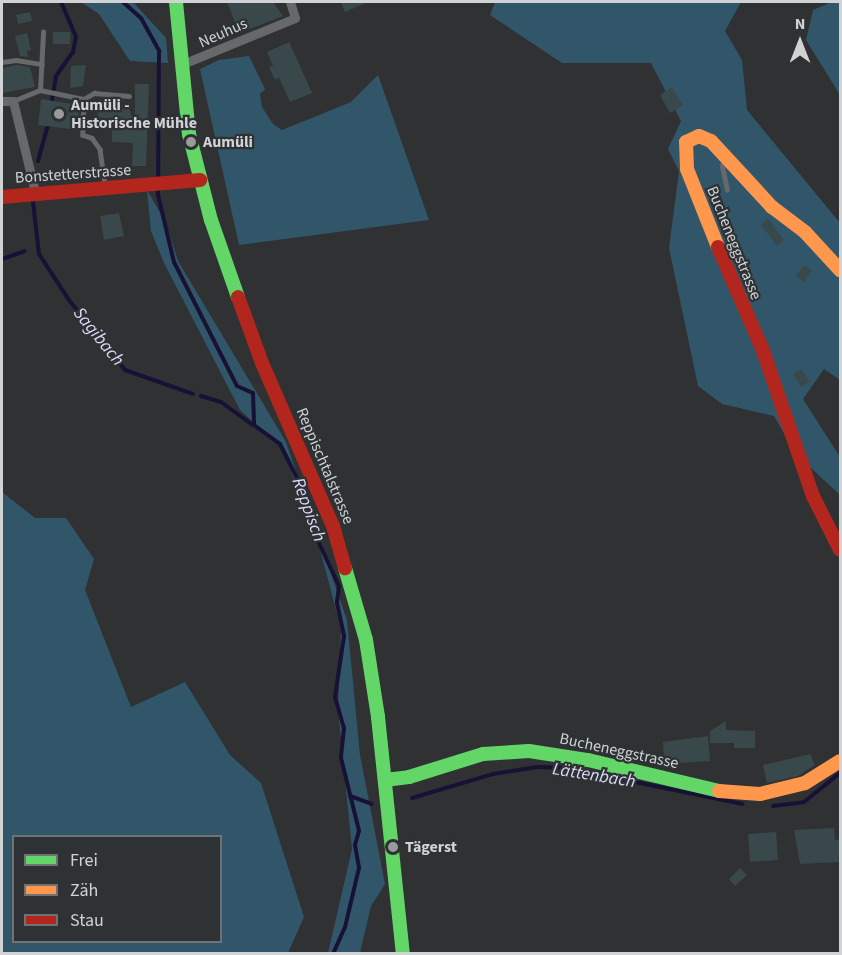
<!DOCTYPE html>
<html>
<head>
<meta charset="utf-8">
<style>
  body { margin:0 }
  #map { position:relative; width:842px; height:955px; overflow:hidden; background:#2f3133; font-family:"Source Sans 3",sans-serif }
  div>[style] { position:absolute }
  .green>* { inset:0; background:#325669 }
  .stream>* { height:4px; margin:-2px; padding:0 2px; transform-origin:2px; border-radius:2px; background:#171235 }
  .building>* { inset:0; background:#39484b }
  .lane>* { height:4.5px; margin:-2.25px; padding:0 2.25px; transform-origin:2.25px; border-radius:2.25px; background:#676869 }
  .street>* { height:9px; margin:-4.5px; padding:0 4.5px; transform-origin:4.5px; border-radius:4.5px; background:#676869 }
  .fast>* { height:14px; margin:-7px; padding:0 7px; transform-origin:7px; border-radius:7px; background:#63d668 }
  .slow>* { height:14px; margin:-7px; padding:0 7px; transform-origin:7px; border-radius:7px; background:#ff974d }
  .jam>* { height:14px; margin:-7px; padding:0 7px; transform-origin:7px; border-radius:7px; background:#b3261e }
  .dots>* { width:16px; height:16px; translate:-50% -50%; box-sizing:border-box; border:3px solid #2e3234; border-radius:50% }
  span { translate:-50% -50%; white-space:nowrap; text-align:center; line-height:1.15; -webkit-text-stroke:4.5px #2e3234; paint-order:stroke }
  .street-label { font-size:16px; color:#d0d2d4 }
  .poi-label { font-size:16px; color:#d0d2d4; font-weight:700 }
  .left { translate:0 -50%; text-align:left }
  .water-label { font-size:18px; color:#dadaf8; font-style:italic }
  .frame { position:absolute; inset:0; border:3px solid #d0d2d4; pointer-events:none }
  .legend { position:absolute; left:12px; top:835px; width:210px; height:108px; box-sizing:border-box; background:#2e3234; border:2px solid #6f7274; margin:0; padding:8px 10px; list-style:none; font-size:18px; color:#d0d2d4 }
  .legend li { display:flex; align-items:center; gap:12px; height:30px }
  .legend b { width:30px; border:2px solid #6f7274 }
  .north { position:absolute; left:770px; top:12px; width:60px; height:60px; -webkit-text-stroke:4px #2e3234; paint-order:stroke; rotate:0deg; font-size:16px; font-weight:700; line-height:24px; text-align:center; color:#d0d2d4 }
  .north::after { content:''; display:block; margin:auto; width:21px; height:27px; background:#d0d2d4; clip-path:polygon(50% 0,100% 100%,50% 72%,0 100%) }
</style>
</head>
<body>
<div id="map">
  <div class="green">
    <i style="clip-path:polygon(81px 2px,133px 2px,166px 38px,168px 63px,130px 61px,99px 14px)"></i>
    <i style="clip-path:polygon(495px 2px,741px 2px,725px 31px,742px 60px,747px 110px,840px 223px,840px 380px,824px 369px,803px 399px,840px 457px,840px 495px,796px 454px,774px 416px,722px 404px,698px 386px,669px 248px,679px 171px,668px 149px,681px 121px,651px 63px,562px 63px,490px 15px)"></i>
    <i style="clip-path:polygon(832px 2px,840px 2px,840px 95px,806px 40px,813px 10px)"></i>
    <i style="clip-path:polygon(249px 56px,265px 89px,260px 94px,262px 107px,273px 124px,282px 130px,351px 102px,378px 75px,429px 220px,239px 245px,200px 69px,219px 60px)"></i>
    <i style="clip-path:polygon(147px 190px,166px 223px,178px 261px,286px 442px,347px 620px,360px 755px,385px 884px,371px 906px,360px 953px,328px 953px,352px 849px,338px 709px,341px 629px,315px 530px,281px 447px,240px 410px,164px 263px,151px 231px)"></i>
    <i style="clip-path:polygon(evenodd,2px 492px,35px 518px,66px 518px,94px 559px,85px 590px,131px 707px,185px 682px,230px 755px,261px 783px,304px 917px,288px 953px,2px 953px,2px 492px,220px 836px,220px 942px,14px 942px,14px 836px,220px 836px)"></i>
  </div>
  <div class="stream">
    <i style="left:123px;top:2px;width:24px;rotate:42deg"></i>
    <i style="left:141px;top:18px;width:38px;rotate:61deg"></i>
    <i style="left:159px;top:51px;width:144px;rotate:90.4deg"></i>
    <i style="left:158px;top:195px;width:69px;rotate:76.6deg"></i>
    <i style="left:174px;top:262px;width:139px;rotate:63.1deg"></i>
    <i style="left:237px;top:386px;width:17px;rotate:24deg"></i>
    <i style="left:253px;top:393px;width:32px;rotate:88deg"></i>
    <i style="left:254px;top:425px;width:32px;rotate:36deg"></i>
    <i style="left:280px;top:444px;width:47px;rotate:63.4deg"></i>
    <i style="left:301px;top:486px;width:29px;rotate:80deg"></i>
    <i style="left:306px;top:515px;width:78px;rotate:65.1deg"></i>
    <i style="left:339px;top:586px;width:17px;rotate:97deg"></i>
    <i style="left:337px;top:603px;width:34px;rotate:78deg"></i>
    <i style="left:344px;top:636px;width:62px;rotate:98.4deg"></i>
    <i style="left:335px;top:697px;width:32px;rotate:74deg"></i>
    <i style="left:344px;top:728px;width:30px;rotate:96deg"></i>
    <i style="left:341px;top:758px;width:75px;rotate:76.1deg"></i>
    <i style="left:359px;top:831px;width:15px;rotate:106deg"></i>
    <i style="left:355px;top:845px;width:23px;rotate:80deg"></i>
    <i style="left:359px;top:868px;width:61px;rotate:103.3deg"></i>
    <i style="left:345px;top:927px;width:30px;rotate:114deg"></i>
    <i style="left:51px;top:105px;width:29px;rotate:-80deg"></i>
    <i style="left:56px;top:76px;width:29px;rotate:-55deg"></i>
    <i style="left:73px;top:52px;width:15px;rotate:-79deg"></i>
    <i style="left:76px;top:37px;width:38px;rotate:-113deg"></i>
    <i style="left:38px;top:161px;width:41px;rotate:-74.6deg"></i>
    <i style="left:33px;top:202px;width:52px;rotate:83.4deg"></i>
    <i style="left:39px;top:254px;width:55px;rotate:56.9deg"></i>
    <i style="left:69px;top:300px;width:90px;rotate:51.3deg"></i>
    <i style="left:125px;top:370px;width:72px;rotate:19.4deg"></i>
    <i style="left:2px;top:259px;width:24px;rotate:-19deg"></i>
    <i style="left:201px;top:396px;width:21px;rotate:17deg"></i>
    <i style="left:221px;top:402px;width:39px;rotate:36deg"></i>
    <i style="left:350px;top:796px;width:23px;rotate:20deg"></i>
    <i style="left:412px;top:798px;width:84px;rotate:-16.5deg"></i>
    <i style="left:493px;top:774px;width:45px;rotate:-9deg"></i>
    <i style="left:537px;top:767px;width:30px;rotate:2deg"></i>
    <i style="left:567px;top:768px;width:179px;rotate:11.6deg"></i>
    <i style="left:773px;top:806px;width:31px;rotate:-7deg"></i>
    <i style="left:804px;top:802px;width:46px;rotate:-38.9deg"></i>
  </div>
  <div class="building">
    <i style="clip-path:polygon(227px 2px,273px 2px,283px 16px,239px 33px)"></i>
    <i style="clip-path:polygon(341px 2px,368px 2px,345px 12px)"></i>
    <i style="clip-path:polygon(30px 12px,32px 21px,18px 24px,16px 15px)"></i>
    <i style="clip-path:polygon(53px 32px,70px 32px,70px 44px,53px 44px)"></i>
    <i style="clip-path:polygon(27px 33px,31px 50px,27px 51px,28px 57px,20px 56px,15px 36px)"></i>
    <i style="clip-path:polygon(289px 42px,312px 93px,290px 102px,279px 78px,275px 80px,269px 67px,273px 66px,267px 52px)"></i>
    <i style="clip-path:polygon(17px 65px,30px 67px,35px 87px,2px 93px,2px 68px)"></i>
    <i style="clip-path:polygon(86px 65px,83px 86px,70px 88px,71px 66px)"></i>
    <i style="clip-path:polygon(135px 84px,149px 84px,146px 166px,132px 166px,133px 143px,112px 142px,112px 130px,97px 129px,98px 106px,129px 108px,135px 125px)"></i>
    <i style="clip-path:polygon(672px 87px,683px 105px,670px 113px,660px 95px)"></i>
    <i style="clip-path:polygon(41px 99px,79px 105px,78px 130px,38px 125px)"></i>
    <i style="clip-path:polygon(119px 213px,124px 236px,104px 240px,100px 216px)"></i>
    <i style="clip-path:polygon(768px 219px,784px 240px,777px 246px,761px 225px)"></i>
    <i style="clip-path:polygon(804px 265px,812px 271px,804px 282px,796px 276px)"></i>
    <i style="clip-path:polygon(801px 369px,810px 382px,801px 387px,793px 374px)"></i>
    <i style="clip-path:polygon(726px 721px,726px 730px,755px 731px,755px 748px,734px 748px,734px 743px,710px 743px,710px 731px)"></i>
    <i style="clip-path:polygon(708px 736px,710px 761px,664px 764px,663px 742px)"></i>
    <i style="clip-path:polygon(810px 754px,815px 765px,798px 776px,767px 783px,763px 765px)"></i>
    <i style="clip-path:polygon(834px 828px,835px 840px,840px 839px,840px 862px,800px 864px,794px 830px)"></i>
    <i style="clip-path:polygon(776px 832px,778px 860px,750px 862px,748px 834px)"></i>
    <i style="clip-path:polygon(740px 868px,747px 875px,735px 886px,729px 879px)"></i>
  </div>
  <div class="lane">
    <i style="left:2px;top:62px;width:14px;rotate:-8deg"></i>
    <i style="left:16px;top:60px;width:26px;rotate:9deg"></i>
    <i style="left:40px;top:90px;width:58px;rotate:-87deg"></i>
    <i style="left:84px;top:99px;width:36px;rotate:92deg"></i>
    <i style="left:83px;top:135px;width:9px;rotate:18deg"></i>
    <i style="left:92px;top:138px;width:14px;rotate:54deg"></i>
    <i style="left:100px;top:149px;width:37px;rotate:82deg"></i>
    <i style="left:13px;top:101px;width:29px;rotate:-22deg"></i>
    <i style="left:40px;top:90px;width:45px;rotate:11.6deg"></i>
    <i style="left:84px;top:99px;width:12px;rotate:-31deg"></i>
    <i style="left:94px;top:93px;width:35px;rotate:5deg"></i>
    <i style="left:727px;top:190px;width:25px;rotate:-102deg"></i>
    <i style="left:722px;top:166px;width:8px;rotate:-50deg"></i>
  </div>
  <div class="street">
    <i style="left:180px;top:65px;width:124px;rotate:-22.2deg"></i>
    <i style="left:295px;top:18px;width:17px;rotate:-107deg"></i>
    <i style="left:2px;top:101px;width:11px"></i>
    <i style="left:13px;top:101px;width:94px;rotate:76.4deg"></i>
  </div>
  <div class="fast">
    <i style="left:176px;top:2px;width:133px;rotate:84.4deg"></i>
    <i style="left:189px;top:134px;width:89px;rotate:75.7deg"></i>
    <i style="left:211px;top:220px;width:82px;rotate:70.7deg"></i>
    <i style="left:345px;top:568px;width:75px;rotate:73.7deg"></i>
    <i style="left:366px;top:640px;width:78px;rotate:81.1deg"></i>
    <i style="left:378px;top:717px;width:238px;rotate:84deg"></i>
    <i style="left:385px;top:780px;width:24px;rotate:-7deg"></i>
    <i style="left:409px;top:777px;width:77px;rotate:-17.3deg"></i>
    <i style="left:483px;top:754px;width:46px;rotate:-3.7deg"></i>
    <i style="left:529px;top:751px;width:60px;rotate:8.7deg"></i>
    <i style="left:588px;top:760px;width:135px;rotate:13.3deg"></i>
  </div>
  <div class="slow">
    <i style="left:718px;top:247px;width:84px;rotate:-111.7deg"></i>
    <i style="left:687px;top:169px;width:27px;rotate:-92deg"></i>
    <i style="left:686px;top:142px;width:14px;rotate:-25deg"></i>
    <i style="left:699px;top:136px;width:13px;rotate:23deg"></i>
    <i style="left:711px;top:141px;width:90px;rotate:47.3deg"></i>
    <i style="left:772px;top:207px;width:41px;rotate:37.1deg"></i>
    <i style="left:805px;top:232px;width:52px;rotate:47.4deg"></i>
    <i style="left:719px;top:791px;width:41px;rotate:4.2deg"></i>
    <i style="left:760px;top:794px;width:46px;rotate:-13.7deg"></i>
    <i style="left:805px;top:783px;width:41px;rotate:-32.2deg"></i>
  </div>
  <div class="jam">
    <i style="left:2px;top:197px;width:199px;rotate:-4.9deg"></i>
    <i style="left:718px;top:247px;width:110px;rotate:66.5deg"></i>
    <i style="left:762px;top:348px;width:157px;rotate:71deg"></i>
    <i style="left:813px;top:496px;width:60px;rotate:63.4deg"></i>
    <i style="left:238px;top:297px;width:70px;rotate:70deg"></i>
    <i style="left:262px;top:363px;width:178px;rotate:66.5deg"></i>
    <i style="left:333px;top:526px;width:44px;rotate:74.1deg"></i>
  </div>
  <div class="dots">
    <i style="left:59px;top:114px;background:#989a9c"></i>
    <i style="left:191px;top:142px;background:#989a9c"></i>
    <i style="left:393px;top:847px;background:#989a9c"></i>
  </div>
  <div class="street-label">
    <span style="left:223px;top:33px;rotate:-24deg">Neuhus</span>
    <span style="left:73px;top:174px;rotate:-4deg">Bonstetterstrasse</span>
    <span style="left:734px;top:243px;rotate:68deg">Bucheneggstrasse</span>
    <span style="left:325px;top:466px;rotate:67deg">Reppischtalstrasse</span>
    <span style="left:619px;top:751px;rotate:12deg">Bucheneggstrasse</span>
  </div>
  <div class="poi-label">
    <span class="left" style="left:71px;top:114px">Aumüli -<br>Historische Mühle</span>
    <span class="left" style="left:203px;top:142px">Aumüli</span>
    <span class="left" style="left:405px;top:847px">Tägerst</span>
  </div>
  <div class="water-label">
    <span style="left:98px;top:337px;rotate:51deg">Sagibach</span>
    <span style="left:308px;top:510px;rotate:70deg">Reppisch</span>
    <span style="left:594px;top:776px;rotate:9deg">Lättenbach</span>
  </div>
  <div class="frame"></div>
  <ul class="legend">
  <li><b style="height:8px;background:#63d668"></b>Frei</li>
  <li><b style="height:8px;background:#ff974d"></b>Zäh</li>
  <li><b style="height:8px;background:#b3261e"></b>Stau</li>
  </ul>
  <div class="north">N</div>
</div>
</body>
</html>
